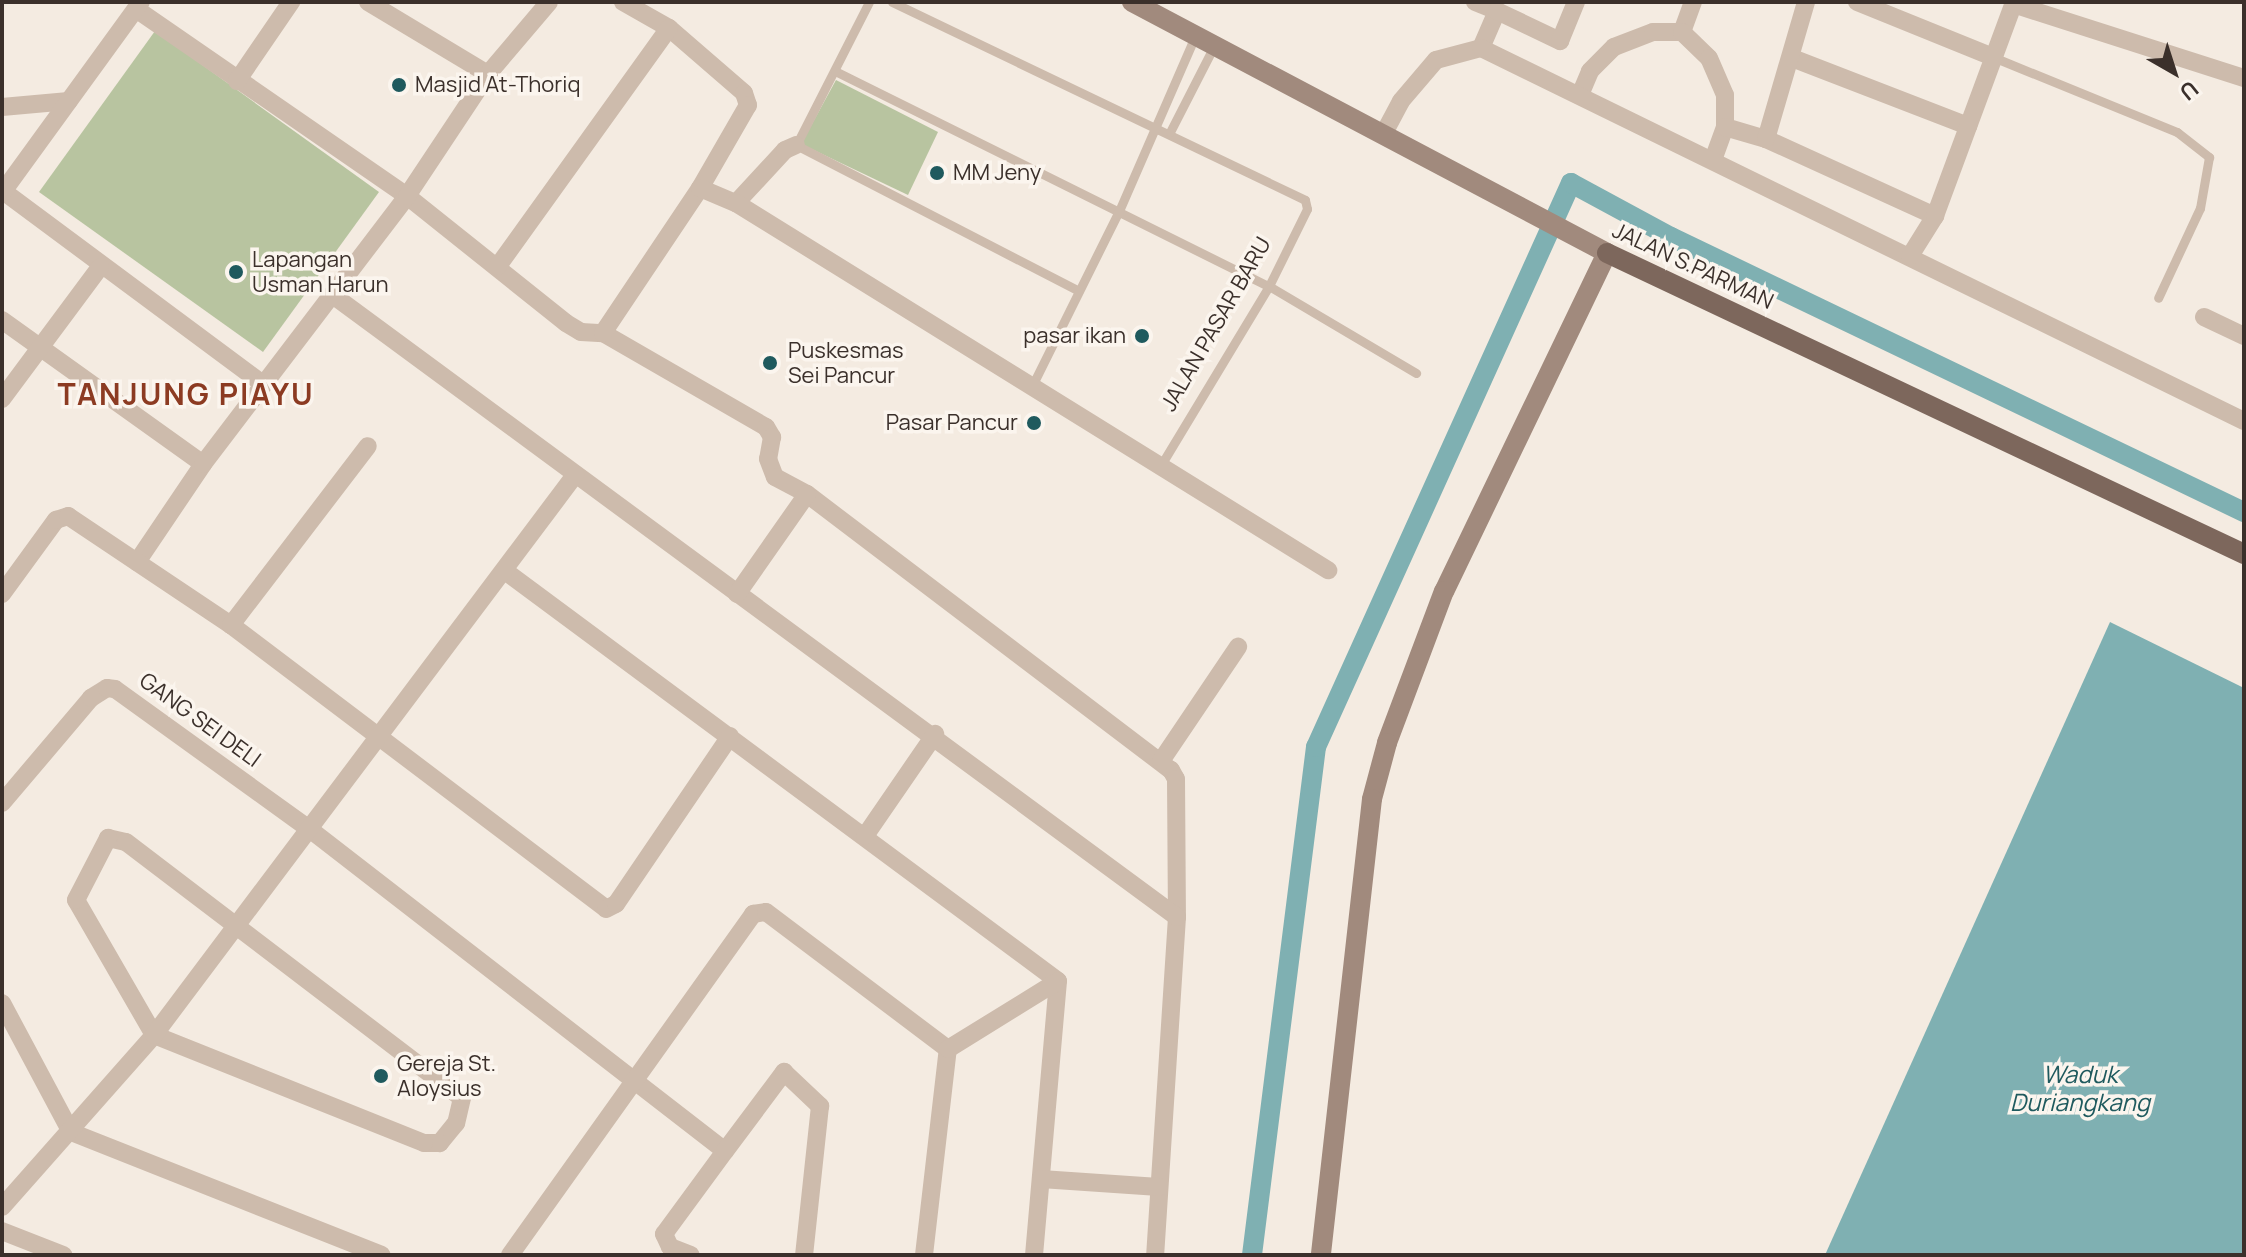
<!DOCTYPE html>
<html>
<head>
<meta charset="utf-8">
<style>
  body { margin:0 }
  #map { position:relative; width:2246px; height:1257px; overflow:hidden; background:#f4ebe1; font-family:Manrope,sans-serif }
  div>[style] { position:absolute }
  .green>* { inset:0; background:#b8c4a0 }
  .water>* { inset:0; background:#7fb0b2 }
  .canal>* { height:20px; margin:-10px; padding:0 10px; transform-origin:10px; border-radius:10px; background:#7fb0b2 }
  .lane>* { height:9px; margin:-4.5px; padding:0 4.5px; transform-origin:4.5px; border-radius:4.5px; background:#cdbbac }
  .street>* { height:18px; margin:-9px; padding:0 9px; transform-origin:9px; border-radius:9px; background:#cdbbac }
  .secondary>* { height:20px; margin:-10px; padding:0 10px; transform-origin:10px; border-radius:10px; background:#a18a7d }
  .primary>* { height:20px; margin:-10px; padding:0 10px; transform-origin:10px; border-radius:10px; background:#7d675c }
  .dots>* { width:22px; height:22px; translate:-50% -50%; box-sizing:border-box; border:4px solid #fbf5ee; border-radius:50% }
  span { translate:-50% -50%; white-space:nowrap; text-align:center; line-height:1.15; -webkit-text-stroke:7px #fbf5ee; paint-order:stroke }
  .poi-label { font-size:22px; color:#3b302b }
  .left { translate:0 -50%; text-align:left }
  .right { translate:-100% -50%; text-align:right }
  .street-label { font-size:22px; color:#3b302b }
  .water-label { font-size:24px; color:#1f5a5e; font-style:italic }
  .district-label { font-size:30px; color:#8c3b22; font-weight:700; letter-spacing:2px }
  .frame { position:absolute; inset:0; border:4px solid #3b302b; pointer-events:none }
  .north { position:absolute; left:2134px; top:32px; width:80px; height:80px; -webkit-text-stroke:6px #fbf5ee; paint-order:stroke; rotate:141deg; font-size:22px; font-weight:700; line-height:32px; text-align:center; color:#3b302b }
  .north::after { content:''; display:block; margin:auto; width:28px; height:36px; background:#3b302b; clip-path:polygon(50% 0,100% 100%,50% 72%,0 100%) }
</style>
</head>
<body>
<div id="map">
  <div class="green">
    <i style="clip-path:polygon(155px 31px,379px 192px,263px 352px,39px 192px)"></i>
    <i style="clip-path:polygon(836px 80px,938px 132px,908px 195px,801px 144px)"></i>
  </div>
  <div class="water">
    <i style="clip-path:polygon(2110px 622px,2244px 688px,2244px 1255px,1825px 1255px)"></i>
  </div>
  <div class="canal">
    <i style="left:1252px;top:1255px;width:512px;rotate:-82.82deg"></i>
    <i style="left:1316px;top:747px;width:619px;rotate:-65.67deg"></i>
    <i style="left:1571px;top:183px;width:114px;rotate:28.4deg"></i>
    <i style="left:1671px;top:237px;width:636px;rotate:25.64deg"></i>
  </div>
  <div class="lane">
    <i style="left:869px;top:2px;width:161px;rotate:117deg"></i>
    <i style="left:796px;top:145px;width:318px;rotate:27.3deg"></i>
    <i style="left:892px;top:2px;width:458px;rotate:25.6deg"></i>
    <i style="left:1305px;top:200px;width:9px;rotate:77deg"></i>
    <i style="left:1307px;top:209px;width:86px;rotate:116.3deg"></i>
    <i style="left:1269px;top:286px;width:211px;rotate:121.1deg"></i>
    <i style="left:1993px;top:57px;width:199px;rotate:22.2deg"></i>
    <i style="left:2177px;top:132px;width:41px;rotate:38deg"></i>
    <i style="left:2209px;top:157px;width:52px;rotate:100deg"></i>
    <i style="left:2200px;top:208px;width:99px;rotate:115deg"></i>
    <i style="left:835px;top:71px;width:484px;rotate:26.4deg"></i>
    <i style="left:1269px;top:286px;width:171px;rotate:30.6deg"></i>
    <i style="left:1170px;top:132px;width:97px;rotate:-62.9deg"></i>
    <i style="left:1031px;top:388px;width:198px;rotate:-63.6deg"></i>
    <i style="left:1119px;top:211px;width:191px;rotate:-66.5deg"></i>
  </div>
  <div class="street">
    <i style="left:368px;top:2px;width:140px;rotate:31deg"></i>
    <i style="left:623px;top:2px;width:53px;rotate:29.5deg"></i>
    <i style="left:669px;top:28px;width:99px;rotate:40.9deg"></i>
    <i style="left:744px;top:93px;width:13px;rotate:72deg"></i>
    <i style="left:748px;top:105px;width:96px;rotate:120deg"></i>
    <i style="left:1475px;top:2px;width:24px;rotate:22deg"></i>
    <i style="left:1497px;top:11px;width:40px;rotate:113.4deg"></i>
    <i style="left:1857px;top:2px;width:147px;rotate:22deg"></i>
    <i style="left:2013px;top:4px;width:243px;rotate:17.8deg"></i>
    <i style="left:136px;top:9px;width:329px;rotate:34.6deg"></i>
    <i style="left:407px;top:196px;width:203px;rotate:38.6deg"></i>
    <i style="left:566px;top:323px;width:17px;rotate:31deg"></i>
    <i style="left:581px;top:332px;width:22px;rotate:3deg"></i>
    <i style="left:603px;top:333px;width:188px;rotate:30deg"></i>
    <i style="left:766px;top:427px;width:12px;rotate:59deg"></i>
    <i style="left:772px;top:437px;width:22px;rotate:100deg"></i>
    <i style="left:768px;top:459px;width:19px;rotate:69deg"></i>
    <i style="left:775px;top:477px;width:36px;rotate:28deg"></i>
    <i style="left:807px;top:494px;width:457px;rotate:37.2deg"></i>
    <i style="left:1171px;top:770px;width:10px;rotate:61deg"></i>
    <i style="left:1176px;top:779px;width:138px;rotate:89.6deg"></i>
    <i style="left:1177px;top:917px;width:339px;rotate:93.7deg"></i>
    <i style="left:1497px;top:11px;width:70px;rotate:25.5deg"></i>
    <i style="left:1560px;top:41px;width:42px;rotate:-67.7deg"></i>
    <i style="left:1682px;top:32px;width:32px;rotate:-70deg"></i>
    <i style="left:1792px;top:58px;width:189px;rotate:21.1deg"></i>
    <i style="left:237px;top:81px;width:96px;rotate:-55.6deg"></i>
    <i style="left:1580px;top:95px;width:26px;rotate:-67deg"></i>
    <i style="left:1590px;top:71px;width:34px;rotate:-45deg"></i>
    <i style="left:1614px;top:47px;width:42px;rotate:-21deg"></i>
    <i style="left:1653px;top:32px;width:29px"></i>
    <i style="left:1682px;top:32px;width:37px;rotate:44deg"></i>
    <i style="left:1709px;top:58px;width:40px;rotate:66.6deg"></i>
    <i style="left:1725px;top:95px;width:32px;rotate:90deg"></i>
    <i style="left:1725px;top:127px;width:32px;rotate:110deg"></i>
    <i style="left:2px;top:107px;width:67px;rotate:-5.1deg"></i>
    <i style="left:1725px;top:127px;width:43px;rotate:16.3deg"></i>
    <i style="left:1766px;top:139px;width:186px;rotate:24.5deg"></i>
    <i style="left:1383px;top:135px;width:38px;rotate:-62deg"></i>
    <i style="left:1401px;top:101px;width:54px;rotate:-49.5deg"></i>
    <i style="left:1436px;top:60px;width:47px;rotate:-14.9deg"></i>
    <i style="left:1481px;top:48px;width:849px;rotate:26.05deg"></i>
    <i style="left:1766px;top:139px;width:143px;rotate:-73.7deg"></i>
    <i style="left:3px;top:191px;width:324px;rotate:36.6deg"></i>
    <i style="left:2px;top:193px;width:236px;rotate:-54deg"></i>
    <i style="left:736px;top:203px;width:72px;rotate:-47.2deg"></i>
    <i style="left:785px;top:150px;width:12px;rotate:-24deg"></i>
    <i style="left:1910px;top:256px;width:47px;rotate:-58deg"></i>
    <i style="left:1935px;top:216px;width:228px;rotate:-69.7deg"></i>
    <i style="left:498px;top:266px;width:293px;rotate:-54.3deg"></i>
    <i style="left:334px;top:296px;width:1047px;rotate:36.38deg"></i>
    <i style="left:2204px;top:317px;width:44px;rotate:25.4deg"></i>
    <i style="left:2px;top:320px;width:247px;rotate:35.6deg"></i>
    <i style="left:603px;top:333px;width:174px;rotate:-56.2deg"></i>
    <i style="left:700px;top:188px;width:39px;rotate:23deg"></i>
    <i style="left:736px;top:203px;width:697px;rotate:31.8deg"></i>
    <i style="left:2px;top:399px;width:164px;rotate:-53.4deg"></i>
    <i style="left:137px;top:562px;width:118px;rotate:-56deg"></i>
    <i style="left:203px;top:464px;width:337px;rotate:-52.7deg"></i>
    <i style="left:407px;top:196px;width:146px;rotate:-56.4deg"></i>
    <i style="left:488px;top:74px;width:94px;rotate:-49.7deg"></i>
    <i style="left:505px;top:571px;width:688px;rotate:36.55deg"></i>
    <i style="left:1058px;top:981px;width:275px;rotate:95deg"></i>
    <i style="left:2px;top:594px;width:92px;rotate:-53.9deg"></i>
    <i style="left:56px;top:520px;width:13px;rotate:-18deg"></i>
    <i style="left:68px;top:516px;width:196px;rotate:33.8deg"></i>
    <i style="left:231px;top:625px;width:470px;rotate:37.1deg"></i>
    <i style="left:606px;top:909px;width:11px;rotate:-27deg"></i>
    <i style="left:616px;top:904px;width:203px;rotate:-55.8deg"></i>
    <i style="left:737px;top:594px;width:122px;rotate:-55deg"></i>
    <i style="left:231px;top:625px;width:225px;rotate:-52.6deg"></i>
    <i style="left:1161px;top:761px;width:138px;rotate:-56deg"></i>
    <i style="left:2px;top:803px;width:138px;rotate:-49.7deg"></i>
    <i style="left:91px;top:698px;width:19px;rotate:-32deg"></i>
    <i style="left:107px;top:688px;width:8px;rotate:7deg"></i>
    <i style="left:115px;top:689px;width:243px;rotate:35.8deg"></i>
    <i style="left:312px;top:831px;width:522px;rotate:37.77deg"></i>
    <i style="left:725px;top:1151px;width:103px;rotate:126.3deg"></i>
    <i style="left:664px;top:1234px;width:14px;rotate:65deg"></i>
    <i style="left:670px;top:1247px;width:22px;rotate:21deg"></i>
    <i style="left:865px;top:836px;width:124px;rotate:-55.5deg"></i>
    <i style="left:108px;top:838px;width:18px;rotate:13deg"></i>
    <i style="left:126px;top:842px;width:422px;rotate:37.3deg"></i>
    <i style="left:462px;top:1098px;width:26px;rotate:103deg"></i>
    <i style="left:456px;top:1123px;width:26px;rotate:129deg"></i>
    <i style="left:440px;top:1143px;width:16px;rotate:180deg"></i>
    <i style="left:424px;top:1143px;width:291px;rotate:-158.2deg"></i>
    <i style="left:154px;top:1035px;width:156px;rotate:-120deg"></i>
    <i style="left:76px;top:900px;width:70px;rotate:-62.7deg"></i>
    <i style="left:2px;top:1003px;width:146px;rotate:61.9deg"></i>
    <i style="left:71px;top:1132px;width:334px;rotate:21.6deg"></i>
    <i style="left:725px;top:1151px;width:99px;rotate:-53.2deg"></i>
    <i style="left:784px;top:1072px;width:50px;rotate:43.4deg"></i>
    <i style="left:820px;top:1106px;width:150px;rotate:96.1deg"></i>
    <i style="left:1041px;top:1179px;width:118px;rotate:3.9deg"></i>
    <i style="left:2px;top:1207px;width:230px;rotate:-48.5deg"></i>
    <i style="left:154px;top:1035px;width:701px;rotate:-53.06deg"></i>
    <i style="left:2px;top:1231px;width:66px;rotate:21.5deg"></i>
    <i style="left:510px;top:1255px;width:419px;rotate:-54.5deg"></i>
    <i style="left:753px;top:914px;width:13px;rotate:-9deg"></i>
    <i style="left:766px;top:912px;width:228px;rotate:37deg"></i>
    <i style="left:924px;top:1255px;width:207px;rotate:-83.4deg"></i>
    <i style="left:948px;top:1049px;width:129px;rotate:-31.7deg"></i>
  </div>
  <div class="secondary">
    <i style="left:1132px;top:2px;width:537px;rotate:27.85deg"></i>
    <i style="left:1607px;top:253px;width:375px;rotate:115.7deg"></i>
    <i style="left:1444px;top:591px;width:162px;rotate:110.6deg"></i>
    <i style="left:1387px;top:743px;width:58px;rotate:105deg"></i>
    <i style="left:1372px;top:799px;width:459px;rotate:96.4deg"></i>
  </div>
  <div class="primary">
    <i style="left:1607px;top:253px;width:705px;rotate:25.29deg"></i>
  </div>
  <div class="dots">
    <i style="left:399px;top:85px;background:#1f5a5e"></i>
    <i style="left:937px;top:173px;background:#1f5a5e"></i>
    <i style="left:236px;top:272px;background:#1f5a5e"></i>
    <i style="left:1142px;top:336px;background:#1f5a5e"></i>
    <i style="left:770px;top:363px;background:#1f5a5e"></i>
    <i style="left:1034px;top:423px;background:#1f5a5e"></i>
    <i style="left:381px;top:1076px;background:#1f5a5e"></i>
  </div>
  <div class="poi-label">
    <span class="left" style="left:415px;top:85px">Masjid At-Thoriq</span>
    <span class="left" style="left:953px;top:173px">MM Jeny</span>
    <span class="left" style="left:252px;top:272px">Lapangan<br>Usman Harun</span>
    <span class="right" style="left:1126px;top:336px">pasar ikan</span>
    <span class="left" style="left:788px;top:363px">Puskesmas<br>Sei Pancur</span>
    <span class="right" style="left:1018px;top:423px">Pasar Pancur</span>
    <span class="left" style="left:397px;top:1076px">Gereja St.<br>Aloysius</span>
  </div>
  <div class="street-label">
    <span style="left:1693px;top:266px;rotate:25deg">JALAN S.PARMAN</span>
    <span style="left:1216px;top:324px;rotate:-60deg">JALAN PASAR BARU</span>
    <span style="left:200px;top:720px;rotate:36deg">GANG SEI DELI</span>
  </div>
  <div class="water-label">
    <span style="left:2080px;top:1088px">Waduk<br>Duriangkang</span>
  </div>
  <div class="district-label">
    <span style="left:186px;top:394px">TANJUNG PIAYU</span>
  </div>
  <div class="frame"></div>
  <div class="north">U</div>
</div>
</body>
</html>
